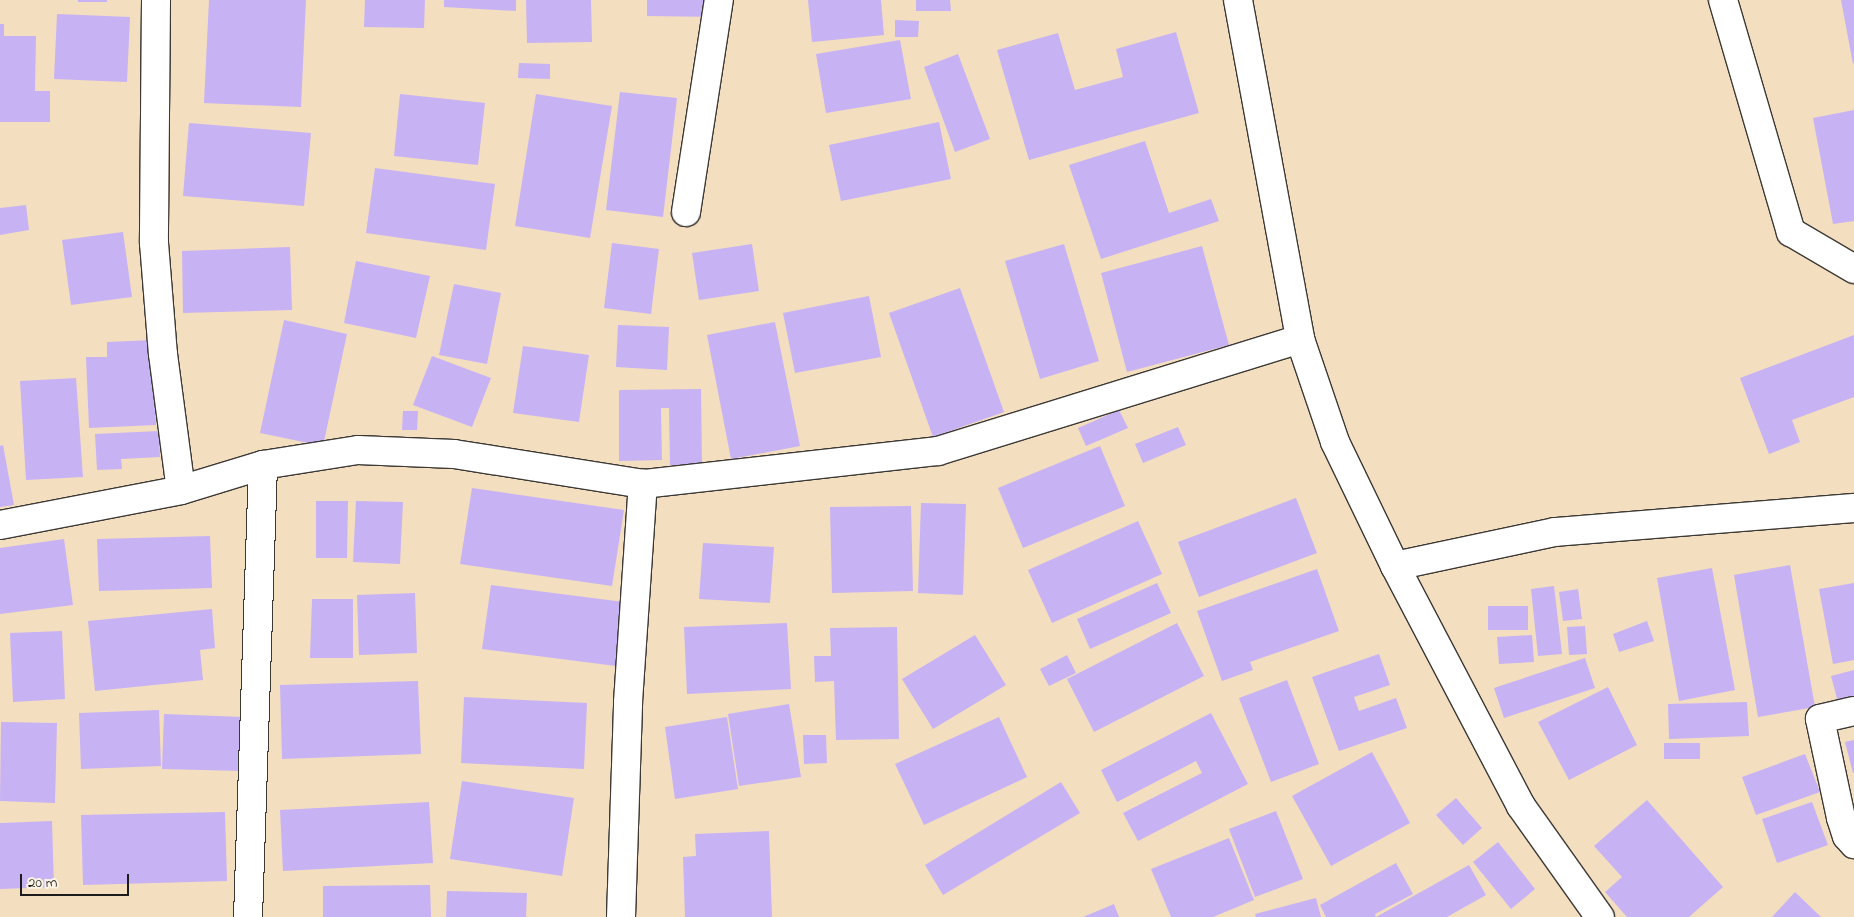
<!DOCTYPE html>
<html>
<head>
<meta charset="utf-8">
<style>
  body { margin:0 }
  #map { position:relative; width:1854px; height:917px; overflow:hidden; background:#f4dec0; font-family:"Indie Flower",sans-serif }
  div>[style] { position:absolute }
  .building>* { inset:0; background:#c7b2f4 }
  .roads { filter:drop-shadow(1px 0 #3c3935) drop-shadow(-1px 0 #3c3935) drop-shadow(0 1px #3c3935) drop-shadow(0 -1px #3c3935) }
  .minor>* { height:28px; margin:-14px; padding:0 14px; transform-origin:14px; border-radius:14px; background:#fff }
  span { translate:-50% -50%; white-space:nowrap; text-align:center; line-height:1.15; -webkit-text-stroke:4px #fcf5e5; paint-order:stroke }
  .scale { position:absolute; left:20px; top:874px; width:109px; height:22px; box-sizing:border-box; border:2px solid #1c1c1c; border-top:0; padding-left:6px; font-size:15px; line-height:18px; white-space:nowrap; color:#1c1c1c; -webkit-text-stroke:4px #fcf5e5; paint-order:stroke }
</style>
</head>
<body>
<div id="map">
  <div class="building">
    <i style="clip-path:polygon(78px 0,107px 0,107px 2px,78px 2px)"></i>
    <i style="clip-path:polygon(209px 0,306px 0,301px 107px,204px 103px)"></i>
    <i style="clip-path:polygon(365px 0,425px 0,424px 28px,364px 27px)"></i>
    <i style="clip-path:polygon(444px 0,516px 0,516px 11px,444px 7px)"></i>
    <i style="clip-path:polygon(526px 0,591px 0,592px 42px,527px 43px)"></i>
    <i style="clip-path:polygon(647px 0,715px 0,715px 17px,647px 16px)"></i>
    <i style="clip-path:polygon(808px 0,881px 0,884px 35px,812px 42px)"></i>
    <i style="clip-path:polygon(916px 0,950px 0,951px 11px,916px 11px)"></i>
    <i style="clip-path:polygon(1841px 0,1854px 0,1854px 63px,1853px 64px)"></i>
    <i style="clip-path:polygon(57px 14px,130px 17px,127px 82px,54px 79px)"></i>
    <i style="clip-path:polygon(895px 20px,919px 21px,918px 37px,895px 37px)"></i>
    <i style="clip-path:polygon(0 24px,4px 24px,4px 36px,36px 36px,35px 91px,50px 91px,50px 122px,0 122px)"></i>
    <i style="clip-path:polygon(1176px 32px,1199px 113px,1029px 160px,997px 50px,1058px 33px,1075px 90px,1123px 77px,1116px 49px)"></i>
    <i style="clip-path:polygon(900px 40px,911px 99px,826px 113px,816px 54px)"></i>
    <i style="clip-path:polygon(958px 54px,990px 139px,955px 152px,924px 67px)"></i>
    <i style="clip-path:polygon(519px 63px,550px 64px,550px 79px,518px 78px)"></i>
    <i style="clip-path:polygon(620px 92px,677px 98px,663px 217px,606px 210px)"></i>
    <i style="clip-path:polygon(400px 94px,485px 103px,478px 165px,394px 156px)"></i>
    <i style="clip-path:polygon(536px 94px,612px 106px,590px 238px,515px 226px)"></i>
    <i style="clip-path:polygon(1854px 110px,1854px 221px,1833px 224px,1813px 118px)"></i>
    <i style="clip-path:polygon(939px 122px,951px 179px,841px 201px,829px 145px)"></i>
    <i style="clip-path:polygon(189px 123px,311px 133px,304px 206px,183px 196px)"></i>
    <i style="clip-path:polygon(1145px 141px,1169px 213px,1211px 199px,1219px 221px,1101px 259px,1069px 165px)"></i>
    <i style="clip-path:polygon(375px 168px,495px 184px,486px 250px,366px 233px)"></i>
    <i style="clip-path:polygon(26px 205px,29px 230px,0 235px,0 208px)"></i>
    <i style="clip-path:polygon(123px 232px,132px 297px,71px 305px,62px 240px)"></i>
    <i style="clip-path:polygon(612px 243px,659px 249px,651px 314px,604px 308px)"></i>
    <i style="clip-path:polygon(752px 244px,759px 291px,699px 300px,692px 253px)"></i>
    <i style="clip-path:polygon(1064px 244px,1099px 361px,1040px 379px,1005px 261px)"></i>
    <i style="clip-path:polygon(1202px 246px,1229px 345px,1127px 372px,1101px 273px)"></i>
    <i style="clip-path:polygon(290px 247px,292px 310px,183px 313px,182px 251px)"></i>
    <i style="clip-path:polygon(356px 261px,430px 276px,416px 338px,344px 323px)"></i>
    <i style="clip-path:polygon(454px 284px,501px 293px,487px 364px,439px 355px)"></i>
    <i style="clip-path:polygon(960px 288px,1004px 412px,933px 437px,889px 313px)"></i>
    <i style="clip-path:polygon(869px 296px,881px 357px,795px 373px,783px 313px)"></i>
    <i style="clip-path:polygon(284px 320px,347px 334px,323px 446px,260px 433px)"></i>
    <i style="clip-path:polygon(775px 322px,800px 446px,731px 459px,707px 335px)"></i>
    <i style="clip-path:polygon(618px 325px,669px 327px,667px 370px,616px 367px)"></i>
    <i style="clip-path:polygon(1854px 335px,1854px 397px,1792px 420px,1800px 442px,1769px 454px,1740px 378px)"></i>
    <i style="clip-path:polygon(152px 340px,156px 425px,89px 428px,86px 357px,107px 357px,107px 342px)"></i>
    <i style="clip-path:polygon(523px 346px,589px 355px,579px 422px,513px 413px)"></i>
    <i style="clip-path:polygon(432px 356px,491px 378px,472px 427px,413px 405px)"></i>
    <i style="clip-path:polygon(76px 378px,83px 477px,26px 480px,20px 381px)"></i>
    <i style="clip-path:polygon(701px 389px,702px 465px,670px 465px,669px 408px,661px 408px,662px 460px,619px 461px,619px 390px)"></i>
    <i style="clip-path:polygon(1119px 410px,1128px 428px,1086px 446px,1078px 428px)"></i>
    <i style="clip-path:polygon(403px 411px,418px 411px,417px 430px,402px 430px)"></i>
    <i style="clip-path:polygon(1178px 427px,1186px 445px,1143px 463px,1135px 444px)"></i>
    <i style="clip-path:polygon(159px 431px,160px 457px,121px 459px,122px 469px,97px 470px,95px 434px)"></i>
    <i style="clip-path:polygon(3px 445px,14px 505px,0 507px,0 446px)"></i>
    <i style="clip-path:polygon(1100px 446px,1125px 506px,1023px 548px,998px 488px)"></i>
    <i style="clip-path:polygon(472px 488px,624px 510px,612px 586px,460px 564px)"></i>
    <i style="clip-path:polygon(1296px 498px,1317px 553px,1199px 597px,1178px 542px)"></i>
    <i style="clip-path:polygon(316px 501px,348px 501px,347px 558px,316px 558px)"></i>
    <i style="clip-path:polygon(356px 501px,403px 502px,400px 564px,353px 562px)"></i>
    <i style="clip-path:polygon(921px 503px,966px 504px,963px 595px,918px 593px)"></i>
    <i style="clip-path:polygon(911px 506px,913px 591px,832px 593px,830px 507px)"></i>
    <i style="clip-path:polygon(1138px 521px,1162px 574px,1052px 623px,1028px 570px)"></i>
    <i style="clip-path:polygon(210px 536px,212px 588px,99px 591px,97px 539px)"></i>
    <i style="clip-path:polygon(64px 539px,73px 605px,0 614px,0 548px)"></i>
    <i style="clip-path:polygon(703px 543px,774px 547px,770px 603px,699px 599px)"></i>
    <i style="clip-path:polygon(1790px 565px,1815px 707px,1758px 717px,1734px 575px)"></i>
    <i style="clip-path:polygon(1712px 568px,1735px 690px,1679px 701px,1657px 578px)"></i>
    <i style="clip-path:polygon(1317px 569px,1339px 631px,1250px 662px,1253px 670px,1222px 681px,1197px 611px)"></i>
    <i style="clip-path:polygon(1157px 583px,1171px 613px,1090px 649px,1077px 619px)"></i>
    <i style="clip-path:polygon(1854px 583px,1854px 660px,1833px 664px,1819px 589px)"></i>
    <i style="clip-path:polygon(491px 585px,624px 602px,616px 666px,482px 649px)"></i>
    <i style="clip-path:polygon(1554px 586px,1562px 654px,1538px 656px,1531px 589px)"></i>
    <i style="clip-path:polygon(1578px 589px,1582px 619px,1563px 621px,1559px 592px)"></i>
    <i style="clip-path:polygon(415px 593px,417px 653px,359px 655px,357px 595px)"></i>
    <i style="clip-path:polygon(312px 599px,353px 599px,353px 658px,310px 658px)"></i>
    <i style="clip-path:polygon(1488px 606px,1528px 606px,1528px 630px,1488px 630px)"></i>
    <i style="clip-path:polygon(212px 609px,215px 648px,200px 650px,203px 680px,95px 691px,88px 621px)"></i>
    <i style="clip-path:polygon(1647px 621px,1654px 641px,1619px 652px,1613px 634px)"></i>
    <i style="clip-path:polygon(787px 623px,791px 689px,687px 694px,684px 627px)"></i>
    <i style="clip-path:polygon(1177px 623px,1204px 676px,1094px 732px,1067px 679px)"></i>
    <i style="clip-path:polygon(1585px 626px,1587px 654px,1569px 655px,1567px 627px)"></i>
    <i style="clip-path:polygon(897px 627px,899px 739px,836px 740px,834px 681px,815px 682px,814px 656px,831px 656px,830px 628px)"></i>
    <i style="clip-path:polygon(62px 631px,65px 699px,13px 702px,10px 633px)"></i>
    <i style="clip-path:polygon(975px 635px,1006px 685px,933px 729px,902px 679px)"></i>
    <i style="clip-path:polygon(1532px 635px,1534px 662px,1499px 664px,1497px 637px)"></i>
    <i style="clip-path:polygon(1379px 654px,1390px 685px,1354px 697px,1359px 711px,1396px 698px,1407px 728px,1339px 751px,1312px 677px)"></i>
    <i style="clip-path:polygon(1067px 655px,1076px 673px,1049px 686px,1040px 669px)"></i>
    <i style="clip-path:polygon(1585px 658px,1595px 688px,1504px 718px,1494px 688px)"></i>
    <i style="clip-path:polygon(1854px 670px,1854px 702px,1839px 706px,1831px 676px)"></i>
    <i style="clip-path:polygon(1287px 680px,1319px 764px,1271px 782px,1239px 698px)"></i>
    <i style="clip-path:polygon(418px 681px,421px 754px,282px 759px,280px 685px)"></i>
    <i style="clip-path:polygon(1608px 687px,1637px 745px,1569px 780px,1538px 722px)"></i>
    <i style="clip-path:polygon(464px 697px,587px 703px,584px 769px,461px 763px)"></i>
    <i style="clip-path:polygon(1747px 702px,1749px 736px,1669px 739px,1668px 704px)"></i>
    <i style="clip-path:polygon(789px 704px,801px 777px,739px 786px,728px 714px)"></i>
    <i style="clip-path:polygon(159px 710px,161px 766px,81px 769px,79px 713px)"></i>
    <i style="clip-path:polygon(1211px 713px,1248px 784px,1138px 841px,1123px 813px,1202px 773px,1196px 761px,1117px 802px,1101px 770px)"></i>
    <i style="clip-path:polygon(164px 714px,244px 717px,242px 771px,162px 769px)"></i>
    <i style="clip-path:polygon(727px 717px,738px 789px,675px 799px,665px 727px)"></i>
    <i style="clip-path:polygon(999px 717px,1027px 777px,924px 825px,895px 764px)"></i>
    <i style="clip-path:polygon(1px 722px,57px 723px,55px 803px,0 801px)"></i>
    <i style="clip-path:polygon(803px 735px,826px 735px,827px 763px,804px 764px)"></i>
    <i style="clip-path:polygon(1854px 740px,1854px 773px,1853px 773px,1845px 742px)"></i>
    <i style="clip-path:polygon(1664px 743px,1700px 743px,1700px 759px,1664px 759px)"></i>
    <i style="clip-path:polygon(1372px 752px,1410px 823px,1331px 866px,1292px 796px)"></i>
    <i style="clip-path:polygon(1805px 754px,1820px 792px,1756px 815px,1742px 777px)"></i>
    <i style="clip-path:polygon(462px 781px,574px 798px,562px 876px,450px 859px)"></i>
    <i style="clip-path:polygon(1061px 782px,1080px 813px,943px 895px,925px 865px)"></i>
    <i style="clip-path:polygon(1456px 798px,1482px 828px,1463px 845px,1436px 815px)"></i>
    <i style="clip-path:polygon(1647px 800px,1723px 887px,1689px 917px,1627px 917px,1605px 892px,1622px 877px,1594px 846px)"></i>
    <i style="clip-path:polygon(429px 802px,433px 863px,283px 871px,280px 810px)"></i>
    <i style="clip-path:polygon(1812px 802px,1828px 845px,1777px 863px,1762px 819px)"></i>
    <i style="clip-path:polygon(1276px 811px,1303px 879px,1255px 897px,1229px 829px)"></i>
    <i style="clip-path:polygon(225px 812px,227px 881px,83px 885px,81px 815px)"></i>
    <i style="clip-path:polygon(52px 821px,54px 887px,0 889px,0 823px)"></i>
    <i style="clip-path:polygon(769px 831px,772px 917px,685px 917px,683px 857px,696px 856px,695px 834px)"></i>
    <i style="clip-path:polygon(1229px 838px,1254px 900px,1213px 917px,1171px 917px,1151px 869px)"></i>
    <i style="clip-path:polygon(1498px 842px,1535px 889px,1511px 909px,1473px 862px)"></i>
    <i style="clip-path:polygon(1396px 863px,1413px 894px,1375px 914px,1376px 917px,1469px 865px,1486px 895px,1447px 917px,1326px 917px,1320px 905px)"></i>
    <i style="clip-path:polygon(430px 885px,431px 917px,323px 917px,323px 886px)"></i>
    <i style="clip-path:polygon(447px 891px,527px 893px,526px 917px,446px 917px)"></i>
    <i style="clip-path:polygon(1795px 892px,1821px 917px,1772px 917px)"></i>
    <i style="clip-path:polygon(1316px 898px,1321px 917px,1256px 917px,1255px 914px)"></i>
    <i style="clip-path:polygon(1114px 904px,1119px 917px,1083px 917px)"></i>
  </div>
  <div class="roads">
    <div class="minor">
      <i style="left:156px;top:0;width:243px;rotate:90.5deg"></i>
      <i style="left:154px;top:243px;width:111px;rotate:85.4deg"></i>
      <i style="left:163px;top:354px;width:137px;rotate:82.5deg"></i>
      <i style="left:1238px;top:0;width:345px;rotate:79.6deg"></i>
      <i style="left:1300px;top:339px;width:109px;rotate:71.2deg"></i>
      <i style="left:1335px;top:442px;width:138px;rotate:64.2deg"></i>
      <i style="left:1395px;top:566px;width:271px;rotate:62.3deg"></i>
      <i style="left:1521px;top:806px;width:136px;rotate:54.6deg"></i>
      <i style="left:1723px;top:0;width:242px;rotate:73.7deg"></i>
      <i style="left:1791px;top:232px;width:73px;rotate:30.4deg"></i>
      <i style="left:686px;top:212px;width:215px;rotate:-81.2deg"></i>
      <i style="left:0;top:525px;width:184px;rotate:-10.9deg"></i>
      <i style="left:181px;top:490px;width:86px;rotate:-17deg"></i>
      <i style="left:263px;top:465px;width:96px;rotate:-9deg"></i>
      <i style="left:358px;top:450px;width:96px;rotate:2.4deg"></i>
      <i style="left:454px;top:454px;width:191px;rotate:9deg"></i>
      <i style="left:643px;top:484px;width:297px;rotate:-6.4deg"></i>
      <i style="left:938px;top:451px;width:379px;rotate:-17.2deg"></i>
      <i style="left:1395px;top:566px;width:164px;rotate:-12deg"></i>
      <i style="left:1555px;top:532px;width:300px;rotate:-4.6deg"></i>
      <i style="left:1854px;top:711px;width:35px;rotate:167deg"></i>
      <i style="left:1820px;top:719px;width:101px;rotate:78deg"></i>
      <i style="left:1841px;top:818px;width:19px;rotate:72deg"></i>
      <i style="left:1847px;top:836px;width:11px;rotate:49deg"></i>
      <i style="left:248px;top:917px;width:452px;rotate:-88.1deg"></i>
      <i style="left:621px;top:917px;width:215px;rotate:-88.1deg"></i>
      <i style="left:628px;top:702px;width:219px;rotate:-86.1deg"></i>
    </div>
  </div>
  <div class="scale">20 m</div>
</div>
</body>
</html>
